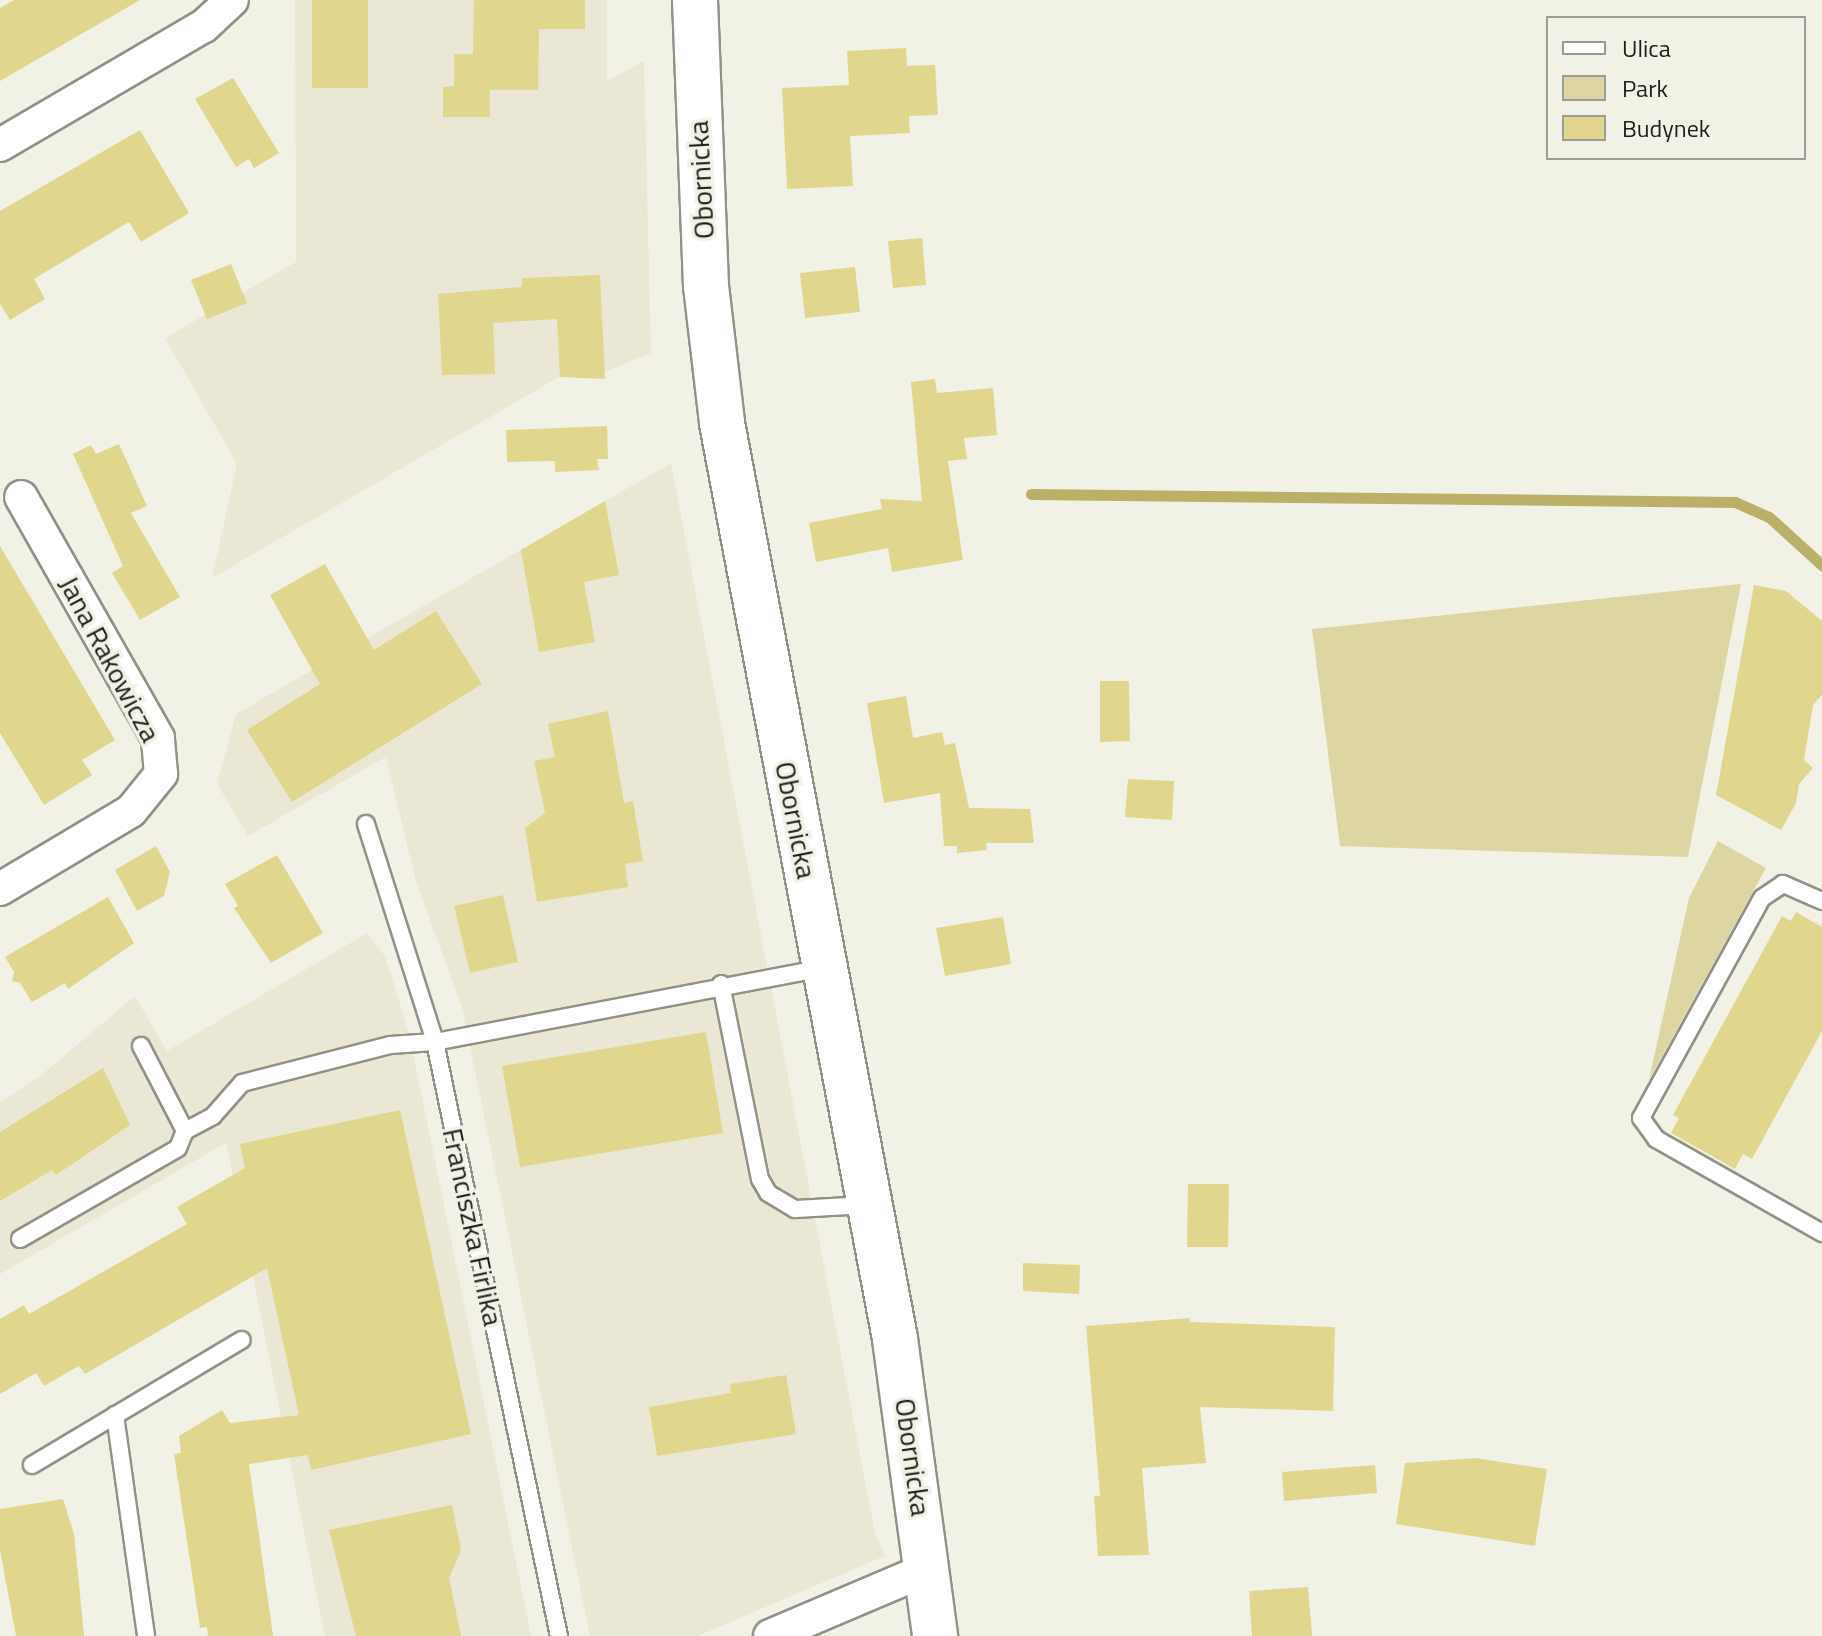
<!DOCTYPE html>
<html>
<head>
<meta charset="utf-8">
<style>
  body { margin:0 }
  #map { position:relative; width:1822px; height:1636px; overflow:hidden; background:#f2f1e6; font-family:"Titillium Web",sans-serif }
  div>[style] { position:absolute }
  .built>* { inset:0; background:#eae8d5 }
  .green>* { inset:0; background:#ddd6a3 }
  .stream>* { height:11px; margin:-5.5px; padding:0 5.5px; transform-origin:5.5px; border-radius:5.5px; background:#bab068 }
  .building>* { inset:0; background:#e0d68d }
  .roads { filter:drop-shadow(2px 0 #929187) drop-shadow(-2px 0 #929187) drop-shadow(0 2px #929187) drop-shadow(0 -2px #929187) }
  .lane>* { height:16px; margin:-8px; padding:0 8px; transform-origin:8px; border-radius:8px; background:#fff }
  .street>* { height:32px; margin:-16px; padding:0 16px; transform-origin:16px; border-radius:16px; background:#fff }
  .secondary>* { height:44px; margin:-22px; padding:0 22px; transform-origin:22px; border-radius:22px; background:#fff }
  span { translate:-50% -50%; white-space:nowrap; text-align:center; line-height:1.15; -webkit-text-stroke:7px #f2f1e6; paint-order:stroke }
  .street-label { font-size:28px; color:#1d1d19 }
  .legend { position:absolute; left:1546px; top:16px; width:260px; height:144px; box-sizing:border-box; background:#f2f1e6; border:2px solid #9d9c94; margin:0; padding:10px 14px; list-style:none; font-size:24px; color:#1d1d19 }
  .legend li { display:flex; align-items:center; gap:16px; height:40px }
  .legend b { width:40px; border:2px solid #9d9c94 }
</style>
</head>
<body>
<div id="map">
  <div class="built">
    <i style="clip-path:polygon(295px 0,607px 0,607px 81px,644px 61px,651px 353px,604px 372px,566px 373px,212px 578px,237px 464px,165px 338px,296px 262px)"></i>
    <i style="clip-path:polygon(671px 463px,875px 1533px,885px 1556px,698px 1636px,590px 1636px,462px 1007px,416px 882px,386px 757px,248px 836px,217px 784px,236px 714px)"></i>
    <i style="clip-path:polygon(367px 933px,385px 956px,410px 1037px,531px 1636px,325px 1636px,226px 1143px,0 1274px,0 1102px,39px 1077px,135px 996px,167px 1051px)"></i>
  </div>
  <div class="green">
    <i style="clip-path:polygon(1741px 584px,1688px 857px,1340px 846px,1312px 629px)"></i>
    <i style="clip-path:polygon(1718px 841px,1766px 868px,1649px 1080px,1689px 898px)"></i>
  </div>
  <div class="stream">
    <i style="left:1031px;top:494px;width:704px;rotate:0.65deg"></i>
    <i style="left:1735px;top:502px;width:37px;rotate:24deg"></i>
    <i style="left:1769px;top:517px;width:72px;rotate:42.2deg"></i>
  </div>
  <div class="building">
    <i style="clip-path:polygon(14px 0,140px 0,0 81px,0 8px)"></i>
    <i style="clip-path:polygon(312px 0,368px 0,368px 88px,312px 88px)"></i>
    <i style="clip-path:polygon(474px 0,585px 0,585px 29px,539px 29px,538px 90px,490px 90px,490px 117px,443px 117px,443px 87px,454px 86px,454px 54px,473px 54px)"></i>
    <i style="clip-path:polygon(906px 48px,907px 66px,935px 65px,938px 115px,909px 116px,910px 133px,850px 136px,853px 186px,787px 189px,782px 88px,849px 85px,847px 51px)"></i>
    <i style="clip-path:polygon(233px 78px,279px 153px,254px 168px,249px 159px,236px 167px,195px 99px)"></i>
    <i style="clip-path:polygon(140px 130px,189px 213px,141px 242px,129px 222px,34px 279px,45px 299px,10px 320px,0 304px,0 211px)"></i>
    <i style="clip-path:polygon(922px 238px,926px 285px,893px 288px,888px 241px)"></i>
    <i style="clip-path:polygon(231px 264px,247px 303px,207px 319px,191px 280px)"></i>
    <i style="clip-path:polygon(855px 267px,860px 312px,805px 318px,800px 273px)"></i>
    <i style="clip-path:polygon(600px 275px,605px 379px,560px 377px,557px 319px,493px 323px,495px 374px,442px 375px,438px 294px,522px 287px,522px 278px)"></i>
    <i style="clip-path:polygon(935px 379px,937px 393px,993px 388px,997px 435px,964px 438px,967px 459px,948px 461px,963px 560px,892px 572px,888px 548px,816px 562px,809px 523px,882px 509px,880px 499px,922px 501px,911px 382px)"></i>
    <i style="clip-path:polygon(607px 426px,608px 459px,597px 459px,599px 470px,555px 472px,555px 461px,507px 462px,506px 430px)"></i>
    <i style="clip-path:polygon(119px 444px,147px 506px,131px 513px,180px 597px,140px 620px,112px 573px,123px 566px,73px 454px,91px 445px,96px 454px)"></i>
    <i style="clip-path:polygon(605px 501px,619px 575px,584px 582px,595px 642px,539px 652px,521px 550px)"></i>
    <i style="clip-path:polygon(0 546px,115px 740px,82px 760px,92px 775px,44px 805px,0 733px)"></i>
    <i style="clip-path:polygon(325px 564px,374px 650px,436px 611px,482px 684px,292px 802px,247px 730px,320px 684px,270px 595px)"></i>
    <i style="clip-path:polygon(1754px 585px,1786px 591px,1822px 621px,1822px 695px,1813px 705px,1804px 760px,1813px 768px,1799px 784px,1796px 803px,1781px 830px,1716px 795px)"></i>
    <i style="clip-path:polygon(1100px 681px,1129px 681px,1130px 741px,1100px 742px)"></i>
    <i style="clip-path:polygon(906px 696px,913px 738px,942px 732px,945px 745px,955px 743px,969px 808px,1030px 809px,1034px 843px,986px 843px,987px 850px,957px 853px,957px 846px,944px 846px,940px 793px,884px 803px,867px 703px)"></i>
    <i style="clip-path:polygon(608px 711px,624px 803px,633px 801px,643px 861px,625px 864px,628px 887px,537px 902px,525px 828px,545px 813px,534px 761px,555px 757px,548px 724px)"></i>
    <i style="clip-path:polygon(1128px 779px,1174px 781px,1172px 820px,1125px 817px)"></i>
    <i style="clip-path:polygon(156px 846px,170px 872px,164px 896px,137px 911px,115px 870px)"></i>
    <i style="clip-path:polygon(277px 855px,323px 933px,271px 963px,234px 908px,238px 906px,225px 884px)"></i>
    <i style="clip-path:polygon(503px 895px,518px 962px,470px 973px,454px 906px)"></i>
    <i style="clip-path:polygon(108px 897px,134px 943px,68px 989px,65px 983px,32px 1002px,20px 983px,12px 981px,14px 972px,5px 957px)"></i>
    <i style="clip-path:polygon(1796px 912px,1822px 927px,1822px 1031px,1752px 1159px,1743px 1154px,1735px 1169px,1671px 1133px,1679px 1118px,1673px 1115px,1782px 916px,1791px 921px)"></i>
    <i style="clip-path:polygon(1003px 917px,1011px 964px,945px 976px,936px 928px)"></i>
    <i style="clip-path:polygon(706px 1032px,723px 1133px,520px 1167px,502px 1066px)"></i>
    <i style="clip-path:polygon(103px 1068px,130px 1125px,56px 1175px,52px 1170px,0 1201px,0 1132px)"></i>
    <i style="clip-path:polygon(400px 1110px,471px 1434px,311px 1470px,308px 1455px,249px 1464px,273px 1636px,208px 1636px,207px 1627px,200px 1628px,174px 1454px,181px 1453px,179px 1436px,222px 1410px,230px 1423px,299px 1415px,267px 1268px,85px 1374px,79px 1366px,44px 1386px,36px 1373px,0 1394px,0 1319px,24px 1305px,29px 1314px,187px 1224px,177px 1207px,245px 1168px,240px 1144px)"></i>
    <i style="clip-path:polygon(1188px 1184px,1229px 1184px,1228px 1247px,1187px 1247px)"></i>
    <i style="clip-path:polygon(1023px 1263px,1080px 1265px,1079px 1294px,1023px 1291px)"></i>
    <i style="clip-path:polygon(1190px 1318px,1190px 1322px,1335px 1327px,1333px 1411px,1200px 1407px,1206px 1463px,1142px 1468px,1149px 1555px,1098px 1556px,1094px 1496px,1100px 1496px,1086px 1326px)"></i>
    <i style="clip-path:polygon(786px 1375px,796px 1434px,657px 1456px,649px 1407px,731px 1393px,730px 1384px)"></i>
    <i style="clip-path:polygon(1475px 1458px,1547px 1469px,1535px 1546px,1396px 1524px,1405px 1463px)"></i>
    <i style="clip-path:polygon(1375px 1465px,1377px 1493px,1284px 1501px,1282px 1472px)"></i>
    <i style="clip-path:polygon(63px 1499px,74px 1534px,84px 1636px,16px 1636px,0 1550px,0 1509px)"></i>
    <i style="clip-path:polygon(452px 1505px,461px 1550px,449px 1578px,461px 1636px,356px 1636px,329px 1530px)"></i>
    <i style="clip-path:polygon(1308px 1587px,1312px 1636px,1252px 1636px,1249px 1591px)"></i>
  </div>
  <div class="roads">
    <div class="lane">
      <i style="left:366px;top:824px;width:229px;rotate:72.4deg"></i>
      <i style="left:435px;top:1042px;width:607px;rotate:78.21deg"></i>
      <i style="left:1822px;top:901px;width:43px;rotate:-156.4deg"></i>
      <i style="left:1783px;top:884px;width:25px;rotate:146deg"></i>
      <i style="left:1762px;top:898px;width:251px;rotate:118.8deg"></i>
      <i style="left:1641px;top:1118px;width:26px;rotate:54deg"></i>
      <i style="left:1656px;top:1139px;width:191px;rotate:29.5deg"></i>
      <i style="left:721px;top:984px;width:199px;rotate:78.7deg"></i>
      <i style="left:760px;top:1179px;width:16px;rotate:60deg"></i>
      <i style="left:768px;top:1193px;width:31px;rotate:31deg"></i>
      <i style="left:795px;top:1209px;width:72px;rotate:-3.2deg"></i>
      <i style="left:141px;top:1046px;width:96px;rotate:62.6deg"></i>
      <i style="left:20px;top:1239px;width:182px;rotate:-29.9deg"></i>
      <i style="left:178px;top:1148px;width:18px;rotate:-68deg"></i>
      <i style="left:185px;top:1131px;width:32px;rotate:-28deg"></i>
      <i style="left:213px;top:1116px;width:44px;rotate:-48.7deg"></i>
      <i style="left:242px;top:1083px;width:153px;rotate:-14.4deg"></i>
      <i style="left:390px;top:1045px;width:45px;rotate:-3.8deg"></i>
      <i style="left:435px;top:1042px;width:396px;rotate:-10.8deg"></i>
      <i style="left:115px;top:1415px;width:223px;rotate:82deg"></i>
      <i style="left:32px;top:1465px;width:244px;rotate:-30.8deg"></i>
    </div>
    <div class="street">
      <i style="left:0;top:145px;width:236px;rotate:-30.3deg"></i>
      <i style="left:204px;top:26px;width:38px;rotate:-43deg"></i>
      <i style="left:0;top:889px;width:152px;rotate:-30.8deg"></i>
      <i style="left:131px;top:811px;width:48px;rotate:-51deg"></i>
      <i style="left:161px;top:774px;width:36px;rotate:-95deg"></i>
      <i style="left:158px;top:738px;width:277px;rotate:-119.6deg"></i>
      <i style="left:770px;top:1636px;width:172px;rotate:-23deg"></i>
    </div>
    <div class="secondary">
      <i style="left:695px;top:0;width:286px;rotate:87.8deg"></i>
      <i style="left:706px;top:286px;width:138px;rotate:83.3deg"></i>
      <i style="left:722px;top:423px;width:932px;rotate:79.3deg"></i>
      <i style="left:895px;top:1339px;width:300px;rotate:82.3deg"></i>
    </div>
  </div>
  <div class="street-label">
    <span style="left:701px;top:180px;rotate:-93deg">Obornicka</span>
    <span style="left:110px;top:659px;rotate:62deg">Jana Rakowicza</span>
    <span style="left:796px;top:820px;rotate:79deg">Obornicka</span>
    <span style="left:473px;top:1227px;rotate:78deg">Franciszka Firlika</span>
    <span style="left:913px;top:1457px;rotate:82deg">Obornicka</span>
  </div>
  <ul class="legend">
  <li><b style="height:10px;background:#fff"></b>Ulica</li>
  <li><b style="height:22px;background:#ddd6a3"></b>Park</li>
  <li><b style="height:22px;background:#e0d68d"></b>Budynek</li>
  </ul>
</div>
</body>
</html>
